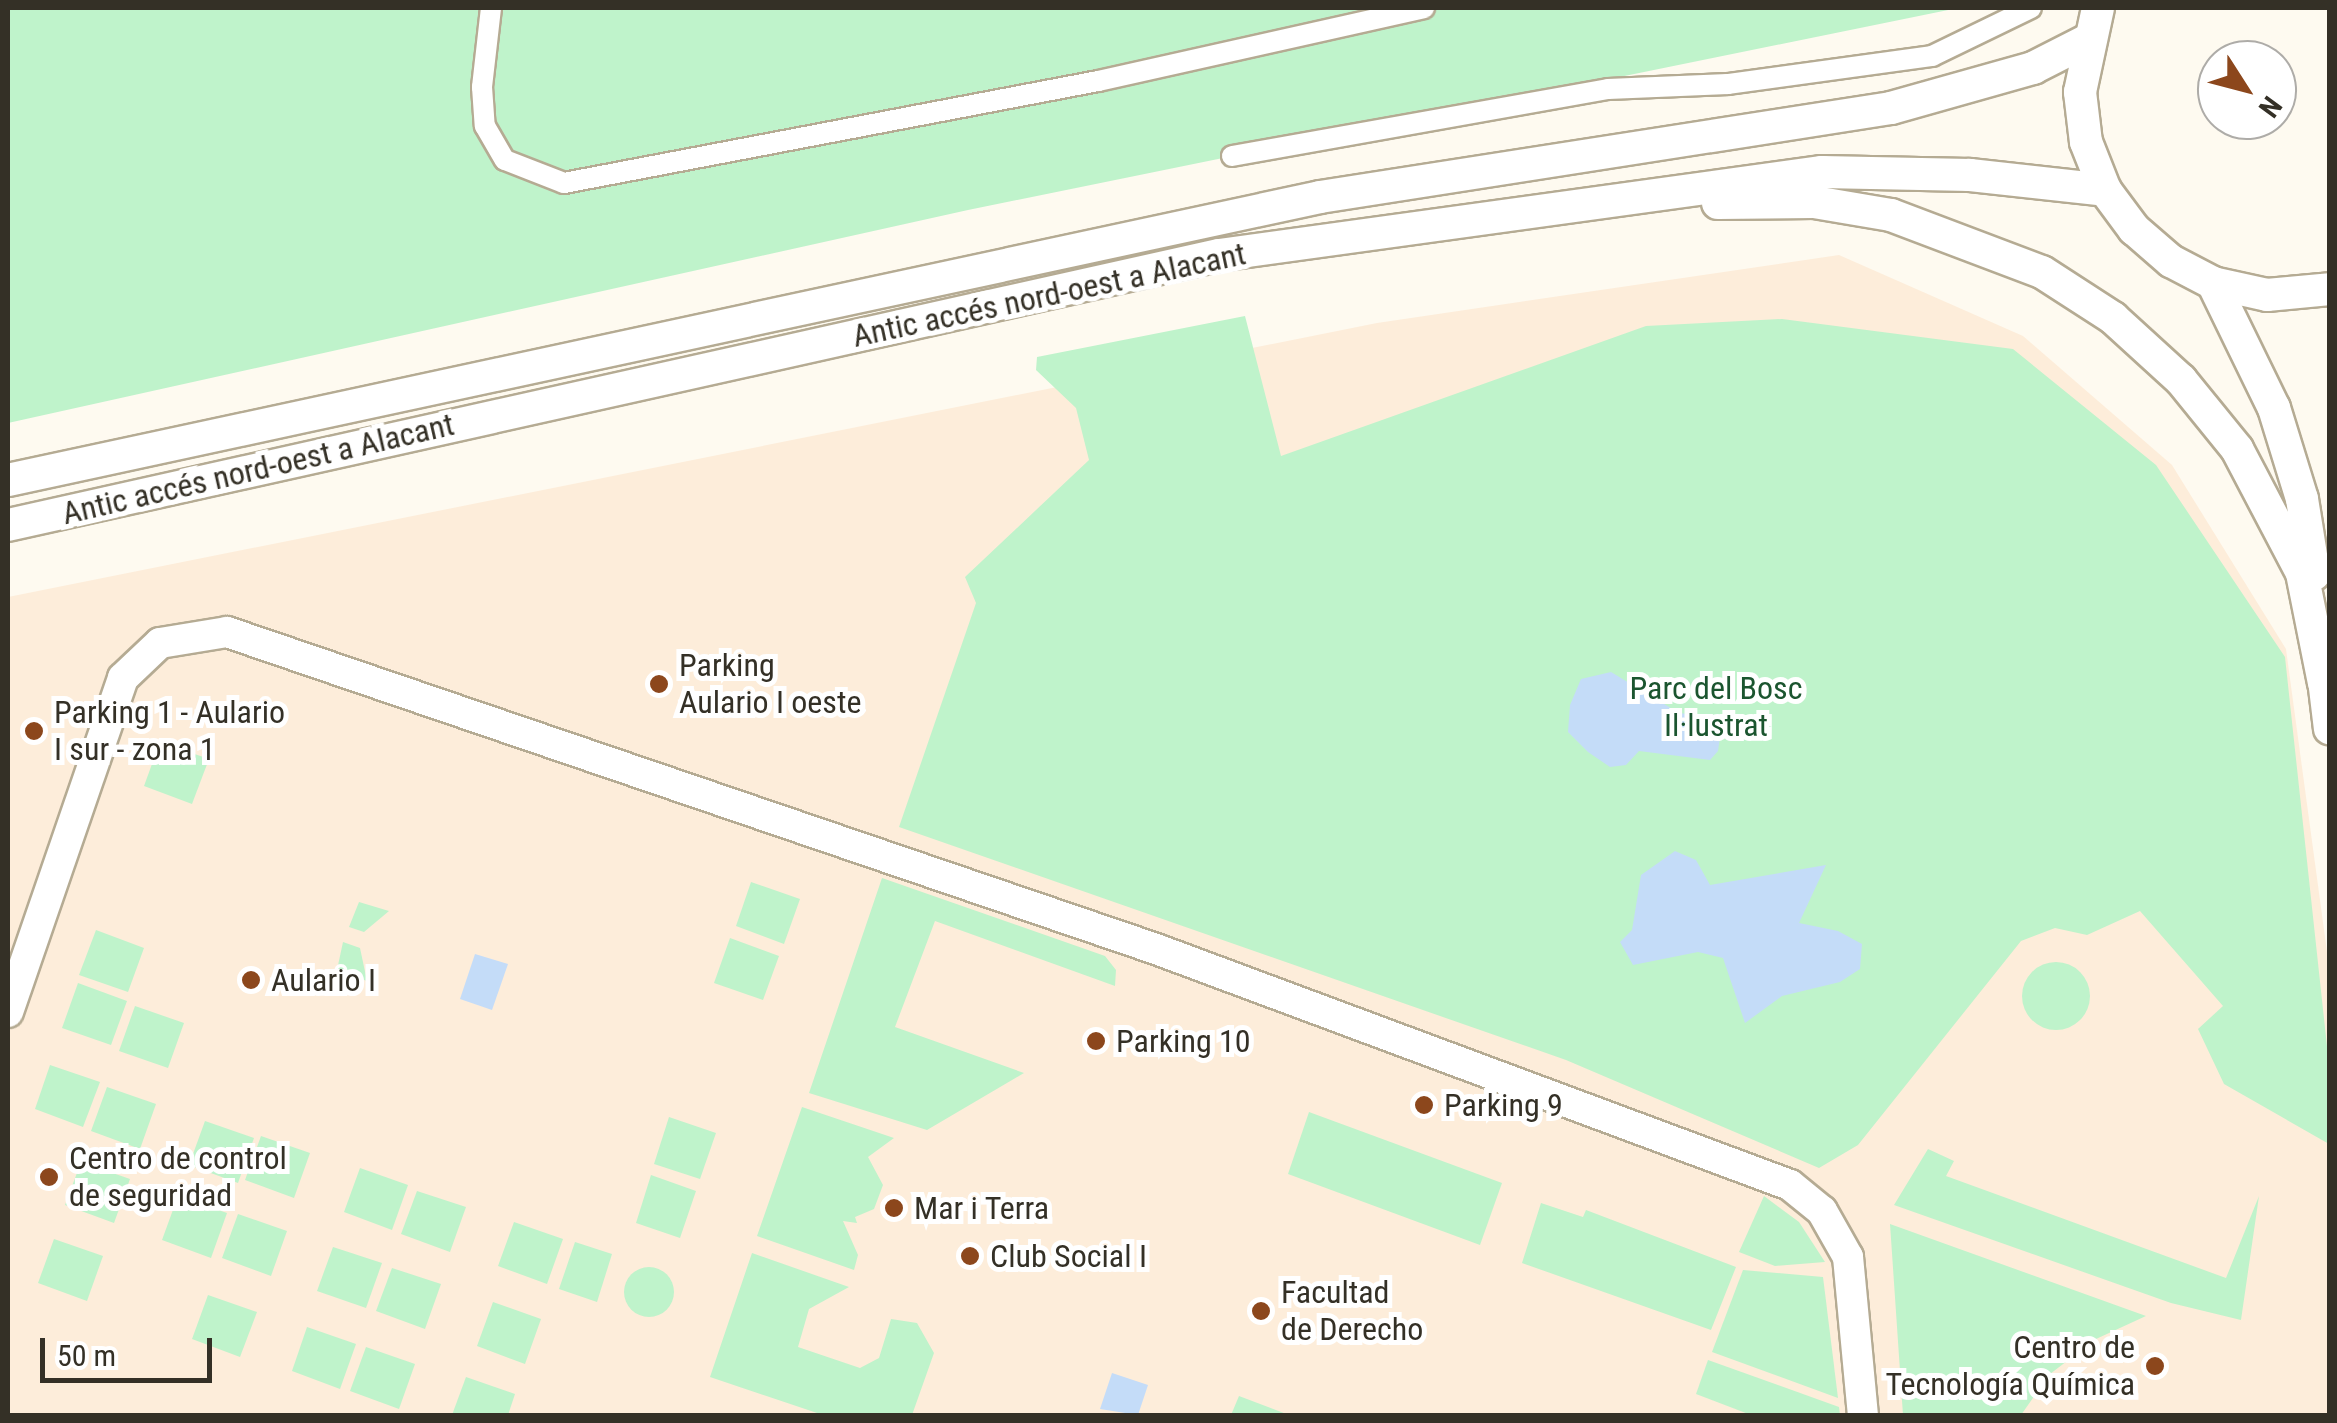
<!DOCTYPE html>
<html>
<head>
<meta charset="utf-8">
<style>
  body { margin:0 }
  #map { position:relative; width:2337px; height:1423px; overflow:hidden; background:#fefaf0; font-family:"Roboto Condensed",sans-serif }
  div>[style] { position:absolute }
  .education>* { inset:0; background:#fdedda }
  .green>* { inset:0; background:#bff3cb }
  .round { border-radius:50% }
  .water>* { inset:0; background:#c4dcf8 }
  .roads { filter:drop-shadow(2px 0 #b5ab93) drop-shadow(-2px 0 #b5ab93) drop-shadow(0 2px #b5ab93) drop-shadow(0 -2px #b5ab93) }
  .street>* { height:20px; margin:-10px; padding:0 10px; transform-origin:10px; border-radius:10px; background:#fff }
  .secondary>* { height:30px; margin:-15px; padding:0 15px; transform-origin:15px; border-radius:15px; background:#fff }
  .primary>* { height:32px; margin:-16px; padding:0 16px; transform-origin:16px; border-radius:16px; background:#fff }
  .dots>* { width:28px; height:28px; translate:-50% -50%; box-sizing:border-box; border:5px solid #fff; border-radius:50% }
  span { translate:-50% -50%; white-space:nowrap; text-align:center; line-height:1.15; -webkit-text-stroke:10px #fff; paint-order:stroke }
  .street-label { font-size:32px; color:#343026 }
  .poi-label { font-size:32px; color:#343026 }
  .left { translate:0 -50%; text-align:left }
  .right { translate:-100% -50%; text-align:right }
  .park-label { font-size:32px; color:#1b552f }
  .frame { position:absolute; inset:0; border:10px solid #343026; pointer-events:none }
  .north { position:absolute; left:2197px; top:40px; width:100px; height:100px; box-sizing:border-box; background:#fff; border:2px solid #aeaca8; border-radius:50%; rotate:126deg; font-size:28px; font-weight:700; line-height:40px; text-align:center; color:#343026 }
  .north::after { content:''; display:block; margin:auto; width:35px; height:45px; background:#8c471c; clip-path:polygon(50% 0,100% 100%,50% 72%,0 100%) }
  .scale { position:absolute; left:40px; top:1338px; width:172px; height:45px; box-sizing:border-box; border:5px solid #343026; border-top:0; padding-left:12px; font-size:30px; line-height:35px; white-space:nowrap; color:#343026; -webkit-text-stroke:8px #fff; paint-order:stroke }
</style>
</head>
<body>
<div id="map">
  <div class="education">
    <i style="clip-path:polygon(1839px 255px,2023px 336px,2172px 465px,2286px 649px,2330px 974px,2329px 1415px,8px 1416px,8px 597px,1377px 323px)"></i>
  </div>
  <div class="green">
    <i style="clip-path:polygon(8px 8px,1958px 8px,968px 210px,8px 423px)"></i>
    <i style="clip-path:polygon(1245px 316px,1281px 456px,1646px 326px,1782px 319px,2013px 349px,2156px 465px,2285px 657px,2329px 1065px,2329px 1144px,2224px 1084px,2198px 1029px,2223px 1006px,2140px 911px,2087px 935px,2055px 928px,2021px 941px,1858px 1145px,1819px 1168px,1566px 1060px,899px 827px,976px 603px,965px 577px,1089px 460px,1076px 408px,1036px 370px,1037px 357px)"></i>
    <i style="clip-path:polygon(160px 742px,209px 759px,192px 804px,144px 786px)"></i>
    <i style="clip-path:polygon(882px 878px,1105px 956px,1116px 970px,1115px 986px,935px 921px,895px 1027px,1024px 1073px,927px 1130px,809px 1093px)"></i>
    <i style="clip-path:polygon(751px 882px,800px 899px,784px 944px,736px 926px)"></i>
    <i style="clip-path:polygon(359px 902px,389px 911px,364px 932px,349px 927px)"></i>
    <i style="clip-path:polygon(96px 930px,144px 948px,128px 992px,79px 975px)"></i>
    <i style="clip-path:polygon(730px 938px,779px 956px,763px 1000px,714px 983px)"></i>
    <i style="clip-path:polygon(343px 942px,360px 948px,367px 981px,337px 970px)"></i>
    <i class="round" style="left:2022px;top:962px;width:68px;height:68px"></i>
    <i style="clip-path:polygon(78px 983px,127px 1001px,111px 1045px,62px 1028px)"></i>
    <i style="clip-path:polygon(135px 1006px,184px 1023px,168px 1068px,119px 1051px)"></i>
    <i style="clip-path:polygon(50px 1065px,100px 1082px,83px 1127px,35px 1109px)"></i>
    <i style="clip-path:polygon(107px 1087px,156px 1104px,140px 1149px,91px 1131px)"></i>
    <i style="clip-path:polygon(802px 1107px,894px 1138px,868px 1157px,883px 1185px,874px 1209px,855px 1217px,857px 1223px,843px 1221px,858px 1255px,854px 1270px,757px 1236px)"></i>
    <i style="clip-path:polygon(1309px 1112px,1502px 1183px,1480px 1245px,1288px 1174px)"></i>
    <i style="clip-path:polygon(669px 1117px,716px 1133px,700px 1179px,654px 1164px)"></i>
    <i style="clip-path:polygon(205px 1121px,254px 1138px,238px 1183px,189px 1165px)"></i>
    <i style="clip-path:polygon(261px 1136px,310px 1153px,294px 1198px,245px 1180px)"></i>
    <i style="clip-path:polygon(1928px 1149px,1954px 1161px,1946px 1176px,2226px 1278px,2259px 1196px,2241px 1320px,2171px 1303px,1894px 1205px)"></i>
    <i style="clip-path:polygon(81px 1162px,130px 1179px,114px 1223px,65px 1205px)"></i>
    <i style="clip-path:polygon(360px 1168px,408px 1185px,392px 1230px,344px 1212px)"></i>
    <i style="clip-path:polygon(651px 1175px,696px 1191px,680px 1238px,636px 1223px)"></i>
    <i style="clip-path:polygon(417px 1191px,466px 1207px,450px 1252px,401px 1234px)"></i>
    <i style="clip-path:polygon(178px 1196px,227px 1213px,211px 1258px,162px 1240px)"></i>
    <i style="clip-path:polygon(1764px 1196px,1799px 1222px,1825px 1262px,1775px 1266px,1739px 1252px)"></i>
    <i style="clip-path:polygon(1541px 1203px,1583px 1217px,1586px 1210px,1736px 1267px,1711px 1330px,1522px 1263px)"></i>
    <i style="clip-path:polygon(238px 1214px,287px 1231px,271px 1276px,222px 1258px)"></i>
    <i style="clip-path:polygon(514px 1222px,563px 1239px,547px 1284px,498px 1266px)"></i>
    <i style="clip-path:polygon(1890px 1224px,2146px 1316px,2096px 1339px,2050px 1374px,2021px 1415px,1903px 1415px)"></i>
    <i style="clip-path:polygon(54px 1239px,103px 1256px,87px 1301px,38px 1283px)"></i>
    <i style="clip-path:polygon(575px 1242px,612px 1254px,597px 1302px,559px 1289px)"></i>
    <i style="clip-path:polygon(333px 1247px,382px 1263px,366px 1308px,317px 1291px)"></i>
    <i style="clip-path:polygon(752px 1253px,849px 1287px,809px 1309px,798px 1347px,860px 1368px,879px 1358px,891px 1319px,917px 1323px,934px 1353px,912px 1415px,823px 1415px,710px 1377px)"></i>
    <i class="round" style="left:624px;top:1267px;width:50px;height:50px"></i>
    <i style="clip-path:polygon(392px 1268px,441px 1284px,425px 1329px,376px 1311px)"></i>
    <i style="clip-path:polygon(1743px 1270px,1823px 1277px,1838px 1398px,1712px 1352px)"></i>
    <i style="clip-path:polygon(208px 1295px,257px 1312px,240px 1357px,192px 1339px)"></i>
    <i style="clip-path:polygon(493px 1302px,541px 1319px,525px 1364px,477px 1346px)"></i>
    <i style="clip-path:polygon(307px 1327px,356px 1344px,340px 1389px,292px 1371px)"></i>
    <i style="clip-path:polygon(366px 1347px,415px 1364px,399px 1409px,350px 1391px)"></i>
    <i style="clip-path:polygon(1708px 1360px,1839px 1407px,1840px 1415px,1751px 1415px,1696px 1394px)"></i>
    <i style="clip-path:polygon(466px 1377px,515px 1394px,508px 1415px,452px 1415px)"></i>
    <i style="clip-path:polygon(1239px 1396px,1289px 1415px,1231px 1415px)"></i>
  </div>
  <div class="water">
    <i style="clip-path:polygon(1611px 672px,1679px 713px,1712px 717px,1722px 724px,1718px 751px,1710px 760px,1639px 751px,1626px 765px,1610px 767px,1588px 752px,1568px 732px,1570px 705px,1581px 679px)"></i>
    <i style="clip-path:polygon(1675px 851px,1696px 860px,1710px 885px,1826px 865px,1799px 923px,1838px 931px,1862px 944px,1860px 969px,1840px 982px,1782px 996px,1745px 1023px,1723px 958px,1698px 952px,1633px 965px,1620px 942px,1632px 930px,1641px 875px)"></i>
    <i style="clip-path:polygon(475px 954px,508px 964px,492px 1010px,460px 999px)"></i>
    <i style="clip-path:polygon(1112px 1373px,1148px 1385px,1138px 1415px,1100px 1409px)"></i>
  </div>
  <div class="roads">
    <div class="street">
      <i style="left:491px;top:8px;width:80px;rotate:96.5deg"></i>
      <i style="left:482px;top:87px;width:39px;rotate:86deg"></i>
      <i style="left:485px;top:126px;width:39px;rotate:60deg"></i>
      <i style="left:505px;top:160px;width:63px;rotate:21.3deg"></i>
      <i style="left:564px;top:183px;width:544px;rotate:-10.81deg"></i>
      <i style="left:1098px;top:81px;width:334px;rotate:-12.6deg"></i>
      <i style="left:1232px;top:156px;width:382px;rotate:-10.1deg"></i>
      <i style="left:1608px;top:89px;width:120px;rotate:-2.4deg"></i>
      <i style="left:1728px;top:84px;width:206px;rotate:-7.8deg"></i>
      <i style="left:1932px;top:56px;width:110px;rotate:-25.9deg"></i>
    </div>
    <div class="secondary">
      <i style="left:8px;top:1012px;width:353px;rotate:-71deg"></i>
      <i style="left:123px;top:678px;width:51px;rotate:-43.4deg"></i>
      <i style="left:160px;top:643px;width:68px;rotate:-9.3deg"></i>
      <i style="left:227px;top:632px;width:982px;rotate:18.84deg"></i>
      <i style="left:1156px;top:949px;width:676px;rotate:20.42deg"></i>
      <i style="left:1790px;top:1185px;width:41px;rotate:39.1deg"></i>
      <i style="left:1822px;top:1211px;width:53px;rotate:60.5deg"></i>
      <i style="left:1848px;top:1257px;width:160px;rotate:84.6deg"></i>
    </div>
    <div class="primary">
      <i style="left:2098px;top:8px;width:86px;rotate:102.1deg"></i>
      <i style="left:2080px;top:92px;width:50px;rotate:83.2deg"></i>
      <i style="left:2086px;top:142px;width:52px;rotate:68.4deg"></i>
      <i style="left:2105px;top:190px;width:49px;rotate:53.4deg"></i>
      <i style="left:2134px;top:229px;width:49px;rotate:40.9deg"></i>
      <i style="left:2171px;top:261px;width:47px;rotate:27.6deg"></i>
      <i style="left:2213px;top:283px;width:55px;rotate:12.5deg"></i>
      <i style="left:2267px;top:295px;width:63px;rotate:-5.4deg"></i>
      <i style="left:1718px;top:203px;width:96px;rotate:-0.6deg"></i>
      <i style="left:1814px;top:202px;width:78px;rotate:9.6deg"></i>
      <i style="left:1891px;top:215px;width:161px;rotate:20.7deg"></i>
      <i style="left:2042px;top:272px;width:85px;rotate:32.9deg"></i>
      <i style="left:2113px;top:318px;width:92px;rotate:42.4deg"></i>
      <i style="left:2181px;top:380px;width:89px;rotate:50.9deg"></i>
      <i style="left:2237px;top:449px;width:140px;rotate:62.3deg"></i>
      <i style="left:2302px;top:573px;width:112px;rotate:78.7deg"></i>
      <i style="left:2213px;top:283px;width:139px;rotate:64deg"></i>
      <i style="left:2274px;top:408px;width:95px;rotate:72.9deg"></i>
      <i style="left:2302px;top:499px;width:76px;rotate:80.9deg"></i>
      <i style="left:8px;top:480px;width:1342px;rotate:-12.17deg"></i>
      <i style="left:1320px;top:197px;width:578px;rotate:-8.86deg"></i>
      <i style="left:1891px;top:108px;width:148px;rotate:-15.7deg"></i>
      <i style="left:2033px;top:68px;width:59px;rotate:-27deg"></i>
      <i style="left:8px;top:525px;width:1241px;rotate:-12.57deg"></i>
      <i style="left:1219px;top:255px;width:609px;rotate:-7.84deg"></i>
      <i style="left:1822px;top:172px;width:148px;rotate:1.2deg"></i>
      <i style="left:1970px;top:175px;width:136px;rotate:6.3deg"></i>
      <i style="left:2322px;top:663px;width:66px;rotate:83.1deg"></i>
    </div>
  </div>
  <div class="dots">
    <i style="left:659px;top:684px;background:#8c471c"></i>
    <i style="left:34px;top:731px;background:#8c471c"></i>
    <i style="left:251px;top:980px;background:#8c471c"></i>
    <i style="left:1096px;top:1041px;background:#8c471c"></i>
    <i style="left:1424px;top:1105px;background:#8c471c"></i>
    <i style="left:49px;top:1177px;background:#8c471c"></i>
    <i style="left:894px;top:1208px;background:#8c471c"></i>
    <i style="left:970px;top:1256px;background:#8c471c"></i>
    <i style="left:1261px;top:1311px;background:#8c471c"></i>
    <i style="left:2155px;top:1366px;background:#8c471c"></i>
  </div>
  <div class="street-label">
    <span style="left:1049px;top:295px;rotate:-12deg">Antic accés nord-oest a Alacant</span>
    <span style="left:258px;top:469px;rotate:-13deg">Antic accés nord-oest a Alacant</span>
  </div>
  <div class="poi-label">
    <span class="left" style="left:679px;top:684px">Parking<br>Aulario I oeste</span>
    <span class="left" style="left:54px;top:731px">Parking 1 - Aulario<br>I sur - zona 1</span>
    <span class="left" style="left:271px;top:980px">Aulario I</span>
    <span class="left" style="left:1116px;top:1041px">Parking 10</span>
    <span class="left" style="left:1444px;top:1105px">Parking 9</span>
    <span class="left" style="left:69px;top:1177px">Centro de control<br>de seguridad</span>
    <span class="left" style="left:914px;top:1208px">Mar i Terra</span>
    <span class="left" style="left:990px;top:1256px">Club Social I</span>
    <span class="left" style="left:1281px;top:1311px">Facultad<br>de Derecho</span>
    <span class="right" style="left:2135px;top:1366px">Centro de<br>Tecnología Química</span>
  </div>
  <div class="park-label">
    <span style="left:1716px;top:707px">Parc del Bosc<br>Il·lustrat</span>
  </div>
  <div class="frame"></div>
  <div class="north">N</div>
  <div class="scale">50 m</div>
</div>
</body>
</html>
